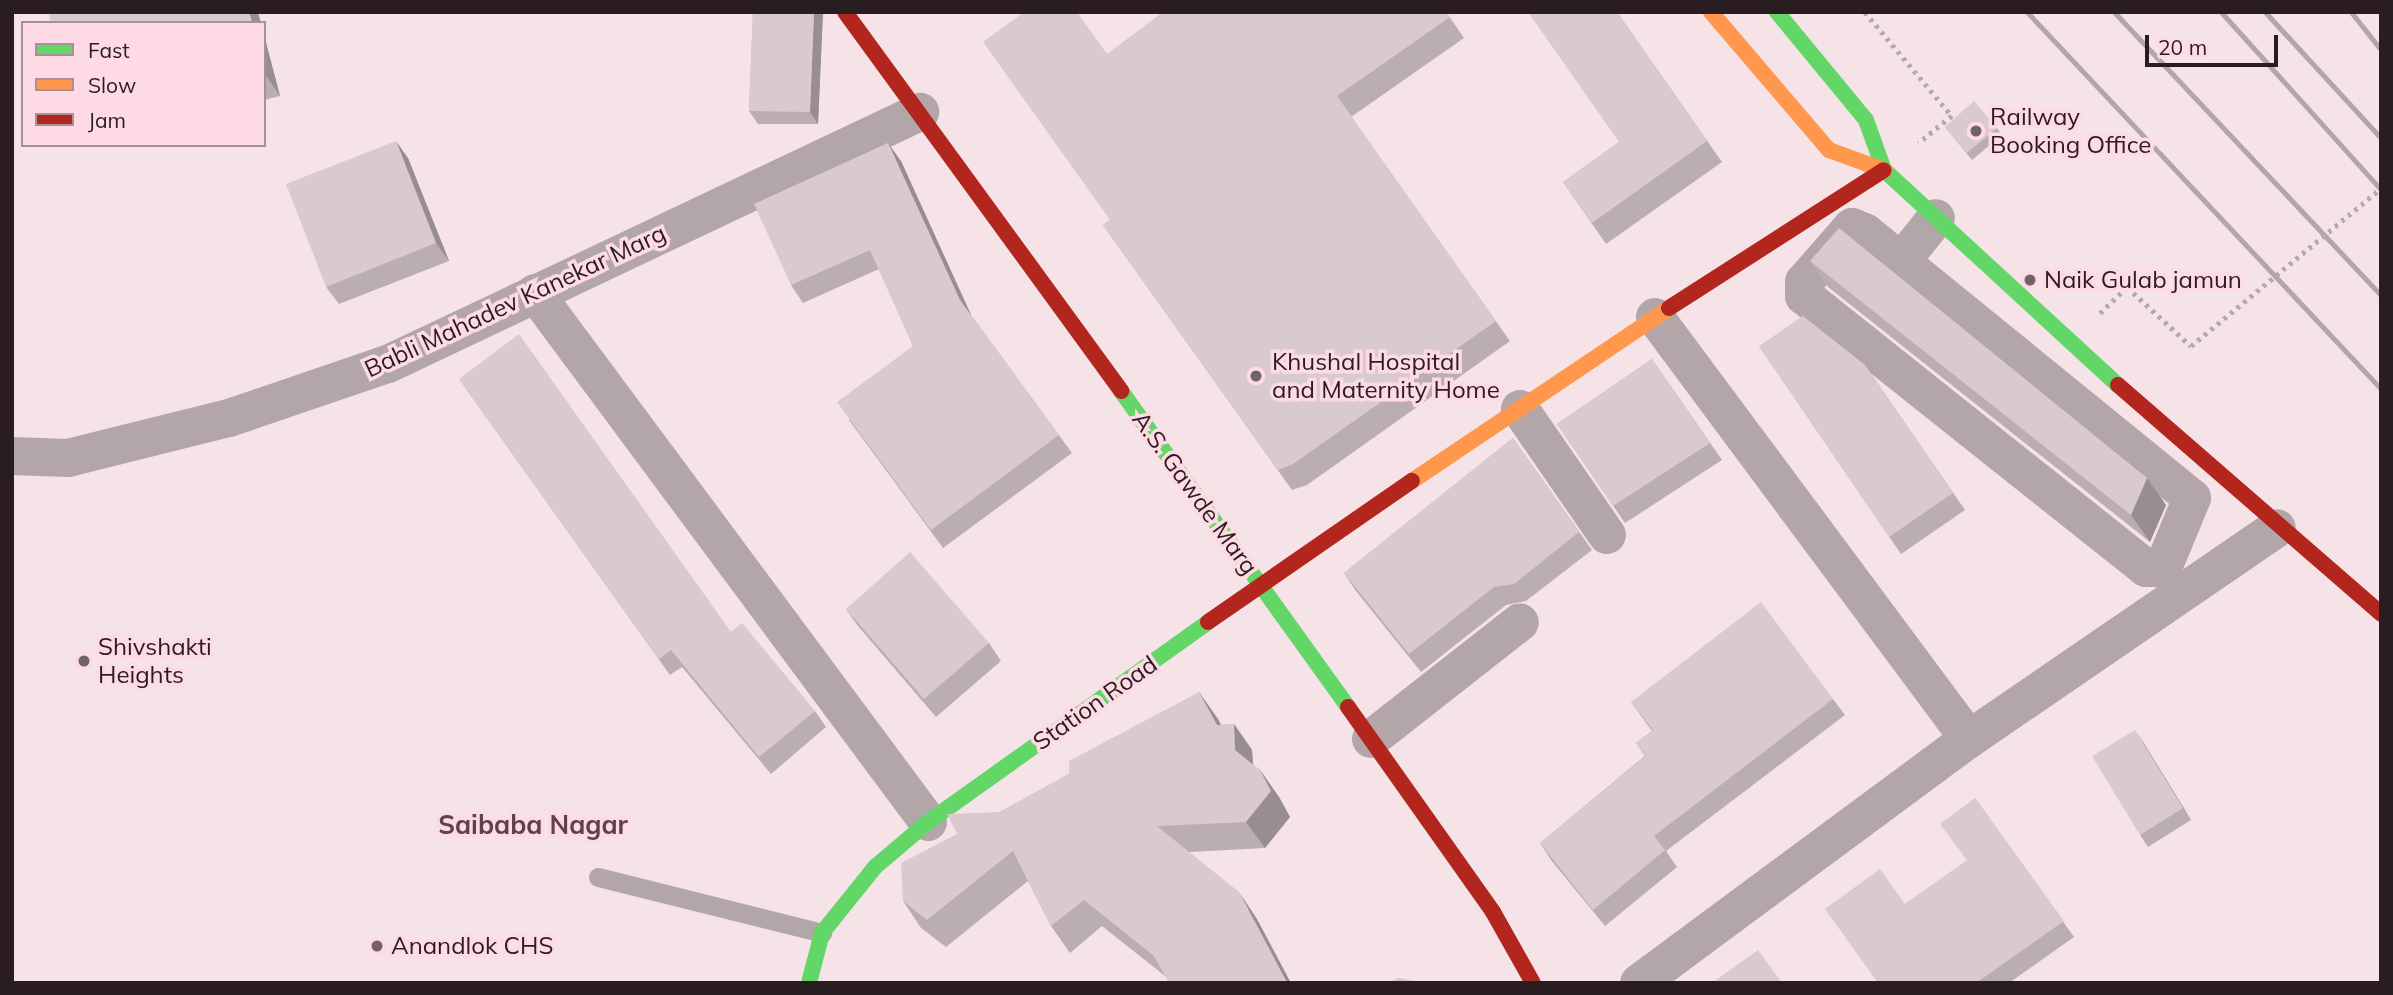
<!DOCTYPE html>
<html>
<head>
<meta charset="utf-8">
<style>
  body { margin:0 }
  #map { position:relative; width:2393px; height:995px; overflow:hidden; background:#f6e3e8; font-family:Mulish,sans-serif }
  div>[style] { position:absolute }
  .path>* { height:4.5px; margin-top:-2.25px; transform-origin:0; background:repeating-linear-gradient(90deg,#b6a9ac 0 3.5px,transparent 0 8.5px) }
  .lane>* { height:19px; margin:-9.5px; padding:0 9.5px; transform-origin:9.5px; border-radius:9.5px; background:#b3a6a9 }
  .street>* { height:38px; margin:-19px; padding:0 19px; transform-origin:19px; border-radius:19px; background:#b3a6a9 }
  .fast>* { height:16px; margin:-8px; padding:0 8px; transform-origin:8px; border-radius:8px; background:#63d668 }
  .slow>* { height:16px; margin:-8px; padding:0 8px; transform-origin:8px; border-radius:8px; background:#ff974d }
  .jam>* { height:16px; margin:-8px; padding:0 8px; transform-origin:8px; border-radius:8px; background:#b3261e }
  .rail>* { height:5px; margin:-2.5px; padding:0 2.5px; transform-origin:2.5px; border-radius:2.5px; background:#b3a6a8 }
  .path-bridge>* { height:4.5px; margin-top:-2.25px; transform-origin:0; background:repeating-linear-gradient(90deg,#b6a9ac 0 3.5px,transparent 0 8.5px) }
  .wall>* { inset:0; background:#bbaeb1 }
  .shaded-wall>* { inset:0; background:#988d90 }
  .building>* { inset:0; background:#d9cace }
  .dots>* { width:19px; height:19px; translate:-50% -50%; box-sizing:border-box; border:4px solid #fedbe4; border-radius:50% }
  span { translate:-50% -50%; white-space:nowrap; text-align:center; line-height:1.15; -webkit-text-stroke:7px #fedbe4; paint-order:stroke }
  .poi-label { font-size:24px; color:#2a1d21 }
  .left { translate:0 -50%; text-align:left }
  .street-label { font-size:24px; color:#2a1d21 }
  .neighbourhood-label { font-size:26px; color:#5d424a; font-weight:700 }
  .frame { position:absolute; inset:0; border:14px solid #2a1d21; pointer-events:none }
  .legend { position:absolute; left:21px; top:21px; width:245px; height:126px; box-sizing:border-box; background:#fedbe4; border:2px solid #a98f96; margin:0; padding:9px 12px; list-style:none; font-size:21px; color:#2a1d21 }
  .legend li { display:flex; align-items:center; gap:14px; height:35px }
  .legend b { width:35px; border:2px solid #a98f96 }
  .scale { position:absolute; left:2145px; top:35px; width:133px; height:32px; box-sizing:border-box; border:4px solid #2a1d21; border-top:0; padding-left:9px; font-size:21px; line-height:24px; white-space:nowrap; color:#2a1d21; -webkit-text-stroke:5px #fedbe4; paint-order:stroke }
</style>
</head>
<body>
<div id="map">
  <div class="path">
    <i style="left:1865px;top:12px;width:136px;rotate:50.1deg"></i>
    <i style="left:1952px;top:116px;width:43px;rotate:140.7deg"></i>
    <i style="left:2100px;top:313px;width:37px;rotate:-44deg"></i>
    <i style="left:2127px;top:287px;width:87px;rotate:42.7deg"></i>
  </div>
  <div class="lane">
    <i style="left:598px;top:877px;width:231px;rotate:14deg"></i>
  </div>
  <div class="street">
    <i style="left:1852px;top:227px;width:15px;rotate:23deg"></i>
    <i style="left:1866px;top:233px;width:420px;rotate:39.1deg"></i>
    <i style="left:2192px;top:498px;width:76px;rotate:112.5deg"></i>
    <i style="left:2163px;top:568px;width:17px;rotate:180deg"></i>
    <i style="left:2146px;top:568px;width:437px;rotate:-141.5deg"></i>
    <i style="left:1804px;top:296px;width:14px;rotate:-90deg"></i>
    <i style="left:1804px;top:282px;width:73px;rotate:-48.9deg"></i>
    <i style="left:1901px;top:262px;width:56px;rotate:-51.5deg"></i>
    <i style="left:535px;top:293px;width:659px;rotate:53.39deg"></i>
    <i style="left:1655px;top:317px;width:526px;rotate:53.35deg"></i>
    <i style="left:1520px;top:409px;width:153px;rotate:55.4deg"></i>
    <i style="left:12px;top:456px;width:56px;rotate:2deg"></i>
    <i style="left:68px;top:458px;width:166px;rotate:-14deg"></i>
    <i style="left:229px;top:418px;width:168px;rotate:-18.8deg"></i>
    <i style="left:388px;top:364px;width:589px;rotate:-25.35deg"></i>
    <i style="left:1371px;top:739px;width:189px;rotate:-38.1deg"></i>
    <i style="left:1639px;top:983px;width:410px;rotate:-36.5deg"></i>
    <i style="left:1969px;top:739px;width:373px;rotate:-34.4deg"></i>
  </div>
  <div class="fast">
    <i style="left:1777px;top:12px;width:140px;rotate:50.5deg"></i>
    <i style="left:1866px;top:120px;width:53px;rotate:70.2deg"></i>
    <i style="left:1884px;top:170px;width:318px;rotate:42.6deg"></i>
    <i style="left:1121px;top:391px;width:389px;rotate:54.3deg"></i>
    <i style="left:809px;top:983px;width:52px;rotate:-75.4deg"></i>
    <i style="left:822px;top:933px;width:85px;rotate:-51.2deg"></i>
    <i style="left:875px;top:867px;width:70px;rotate:-40.3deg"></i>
    <i style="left:928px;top:822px;width:344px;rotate:-35.5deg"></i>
  </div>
  <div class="slow">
    <i style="left:1711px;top:12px;width:182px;rotate:49.5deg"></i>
    <i style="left:1829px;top:150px;width:59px;rotate:20deg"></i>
    <i style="left:1412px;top:481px;width:310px;rotate:-33.9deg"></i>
  </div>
  <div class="jam">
    <i style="left:845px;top:12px;width:469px;rotate:53.9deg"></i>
    <i style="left:1669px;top:308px;width:255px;rotate:-32.7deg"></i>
    <i style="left:2118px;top:385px;width:349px;rotate:41deg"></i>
    <i style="left:1208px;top:622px;width:248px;rotate:-34.7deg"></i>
    <i style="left:1348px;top:707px;width:251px;rotate:54.7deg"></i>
    <i style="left:1493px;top:912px;width:81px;rotate:60.6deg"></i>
  </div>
  <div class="rail">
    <i style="left:2027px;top:12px;width:517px;rotate:46.8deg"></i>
    <i style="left:2114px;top:12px;width:389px;rotate:46.7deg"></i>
    <i style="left:2221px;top:12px;width:239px;rotate:48deg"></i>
    <i style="left:2265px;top:12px;width:171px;rotate:47.4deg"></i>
    <i style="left:2351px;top:12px;width:48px;rotate:51.7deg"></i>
  </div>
  <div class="path-bridge">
    <i style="left:2191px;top:346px;width:247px;rotate:-39.7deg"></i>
  </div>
  <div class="wall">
    <i style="clip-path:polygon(753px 12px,823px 12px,818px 124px,758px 124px,749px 111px)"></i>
    <i style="clip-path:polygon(1446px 12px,1464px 38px,1351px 117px,1510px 341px,1307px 485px,1292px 490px,1103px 225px,1110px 220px,1107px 54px)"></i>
    <i style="clip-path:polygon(1617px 12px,1722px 162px,1606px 244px,1563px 182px,1619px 142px)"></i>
    <i style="clip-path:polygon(264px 35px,280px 96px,264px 100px)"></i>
    <i style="clip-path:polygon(1945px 127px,1997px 128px,2002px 135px,1972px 160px)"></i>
    <i style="clip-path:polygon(408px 158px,449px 261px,339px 304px,326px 287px)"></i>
    <i style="clip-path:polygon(901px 161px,971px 315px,1072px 453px,943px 548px,849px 420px,913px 346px,879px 269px,803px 303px,791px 285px)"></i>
    <i style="clip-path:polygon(1810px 261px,2147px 478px,2166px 505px,2150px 542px,1828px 287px)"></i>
    <i style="clip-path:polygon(1759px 346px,1865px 365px,1965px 510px,1901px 554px)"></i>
    <i style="clip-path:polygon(1652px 359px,1722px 460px,1625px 523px,1557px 424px)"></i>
    <i style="clip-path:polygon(459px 379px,815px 711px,826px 727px,771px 774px,682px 667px,670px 675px)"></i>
    <i style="clip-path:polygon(1513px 438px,1592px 550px,1526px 601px,1506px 605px,1421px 672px,1356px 591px,1344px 573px)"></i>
    <i style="clip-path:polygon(846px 609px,989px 643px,1001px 661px,936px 717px,858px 626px)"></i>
    <i style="clip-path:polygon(1199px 692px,1221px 725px,1234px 724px,1252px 750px,1253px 765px,1260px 770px,1279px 797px,1290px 817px,1265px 848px,1189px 852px,1257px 919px,1165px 976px,1102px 926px,1070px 953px,1051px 926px,1028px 881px,946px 947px,921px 928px,903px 901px,1000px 812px,1069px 774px)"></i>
    <i style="clip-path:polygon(1833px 699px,1845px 715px,1666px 851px,1677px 867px,1605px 926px,1551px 860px,1540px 843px,1645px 756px,1636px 743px,1652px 731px,1631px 702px)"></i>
    <i style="clip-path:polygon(2143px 742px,2191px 820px,2148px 847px,2140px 835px)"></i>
    <i style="clip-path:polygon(1975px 798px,2074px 937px,2009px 983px,1878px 983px,1905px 904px,1967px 861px)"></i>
  </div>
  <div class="shaded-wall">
    <i style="clip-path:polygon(249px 12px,258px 12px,261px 23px,252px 23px)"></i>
    <i style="clip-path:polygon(814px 12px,823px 12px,818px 124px,810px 112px)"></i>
    <i style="clip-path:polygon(264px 35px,280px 96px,265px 74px,264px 71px)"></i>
    <i style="clip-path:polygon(396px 141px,408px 158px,449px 261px,436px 243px)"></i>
    <i style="clip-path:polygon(888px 143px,901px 161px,972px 317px,960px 300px)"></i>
    <i style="clip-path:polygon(2147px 478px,2166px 505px,2150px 542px,2131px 515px)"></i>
    <i style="clip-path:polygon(1199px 692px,1218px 719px,1235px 752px,1217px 725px)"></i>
    <i style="clip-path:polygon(1234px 724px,1252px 750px,1254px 777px,1235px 750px)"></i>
    <i style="clip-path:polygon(2135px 730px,2143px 742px,2191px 820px,2183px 808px)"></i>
    <i style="clip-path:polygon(1260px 770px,1279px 797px,1290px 817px,1265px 848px,1246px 822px)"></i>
    <i style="clip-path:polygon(1239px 892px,1257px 919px,1291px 983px,1287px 983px)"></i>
  </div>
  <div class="building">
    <i style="clip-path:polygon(49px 12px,249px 12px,252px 23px,50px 23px)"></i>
    <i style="clip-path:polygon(753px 12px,814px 12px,810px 112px,749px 111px)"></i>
    <i style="clip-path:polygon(1024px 12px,1077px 12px,1107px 54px,1163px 12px,1446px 12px,1450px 17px,1337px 96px,1496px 321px,1293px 464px,1278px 470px,1103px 225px,1110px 220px,983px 42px)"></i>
    <i style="clip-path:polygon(1528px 12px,1617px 12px,1707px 141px,1592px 223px,1563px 182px,1619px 142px)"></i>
    <i style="clip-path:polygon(1974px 101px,1997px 128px,1967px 153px,1945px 127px)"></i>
    <i style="clip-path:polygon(396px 141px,436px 243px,326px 287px,286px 184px)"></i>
    <i style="clip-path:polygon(888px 143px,960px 300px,1059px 435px,931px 530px,837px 402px,913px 346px,870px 250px,791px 285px,754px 204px)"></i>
    <i style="clip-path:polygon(1839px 228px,2147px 478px,2131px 515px,1810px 261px)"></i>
    <i style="clip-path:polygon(1803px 316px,1865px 365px,1953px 493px,1889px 537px,1759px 346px)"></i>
    <i style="clip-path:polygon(519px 334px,731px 632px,742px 623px,815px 711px,759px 757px,671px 650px,659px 659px,459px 379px)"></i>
    <i style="clip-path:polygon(1652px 359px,1710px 443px,1613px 506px,1557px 424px)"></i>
    <i style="clip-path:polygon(1513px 438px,1579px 532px,1514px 584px,1494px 587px,1409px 654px,1344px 573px)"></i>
    <i style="clip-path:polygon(910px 552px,989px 643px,924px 699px,846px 609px)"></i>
    <i style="clip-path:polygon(1761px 602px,1833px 699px,1654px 836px,1665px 850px,1593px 910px,1540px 843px,1646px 756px,1636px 743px,1653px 730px,1631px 702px)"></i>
    <i style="clip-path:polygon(1199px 692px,1217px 725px,1234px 724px,1235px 750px,1260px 770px,1271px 791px,1246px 822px,1157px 826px,1239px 892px,1287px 983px,1169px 983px,1154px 956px,1084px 900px,1051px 926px,1013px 851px,927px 920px,903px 901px,901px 863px,957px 834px,947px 814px,1000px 812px,1069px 774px,1069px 761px)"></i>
    <i style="clip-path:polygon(2135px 730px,2183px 808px,2140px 835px,2092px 756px)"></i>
    <i style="clip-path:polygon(1975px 798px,2064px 921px,1976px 983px,1878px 983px,1825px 909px,1880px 869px,1905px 904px,1967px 860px,1940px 824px)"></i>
    <i style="clip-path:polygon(1758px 950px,1782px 983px,1712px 983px)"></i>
    <i style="clip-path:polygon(1398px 978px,1430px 983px,1389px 983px)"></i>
  </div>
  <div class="dots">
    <i style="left:1976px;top:131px;background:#716267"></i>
    <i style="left:2030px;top:280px;background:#716267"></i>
    <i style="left:1256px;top:376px;background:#716267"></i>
    <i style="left:84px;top:661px;background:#716267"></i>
    <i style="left:377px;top:946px;background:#716267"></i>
  </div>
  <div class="poi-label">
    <span class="left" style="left:1990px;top:131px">Railway<br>Booking Office</span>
    <span class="left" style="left:2044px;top:280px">Naik Gulab jamun</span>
    <span class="left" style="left:1272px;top:376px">Khushal Hospital<br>and Maternity Home</span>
    <span class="left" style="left:98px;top:661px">Shivshakti<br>Heights</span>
    <span class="left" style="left:391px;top:946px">Anandlok CHS</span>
  </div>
  <div class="street-label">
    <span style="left:515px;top:301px;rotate:-25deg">Babli Mahadev Kanekar Marg</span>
    <span style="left:1195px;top:493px;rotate:54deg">A.S. Gawde Marg</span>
    <span style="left:1095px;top:703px;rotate:-35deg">Station Road</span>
  </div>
  <div class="neighbourhood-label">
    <span style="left:533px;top:825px">Saibaba Nagar</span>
  </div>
  <div class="frame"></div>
  <ul class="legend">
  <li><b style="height:9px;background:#63d668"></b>Fast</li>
  <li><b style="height:9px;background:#ff974d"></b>Slow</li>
  <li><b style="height:9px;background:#b3261e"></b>Jam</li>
  </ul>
  <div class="scale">20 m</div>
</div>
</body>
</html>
